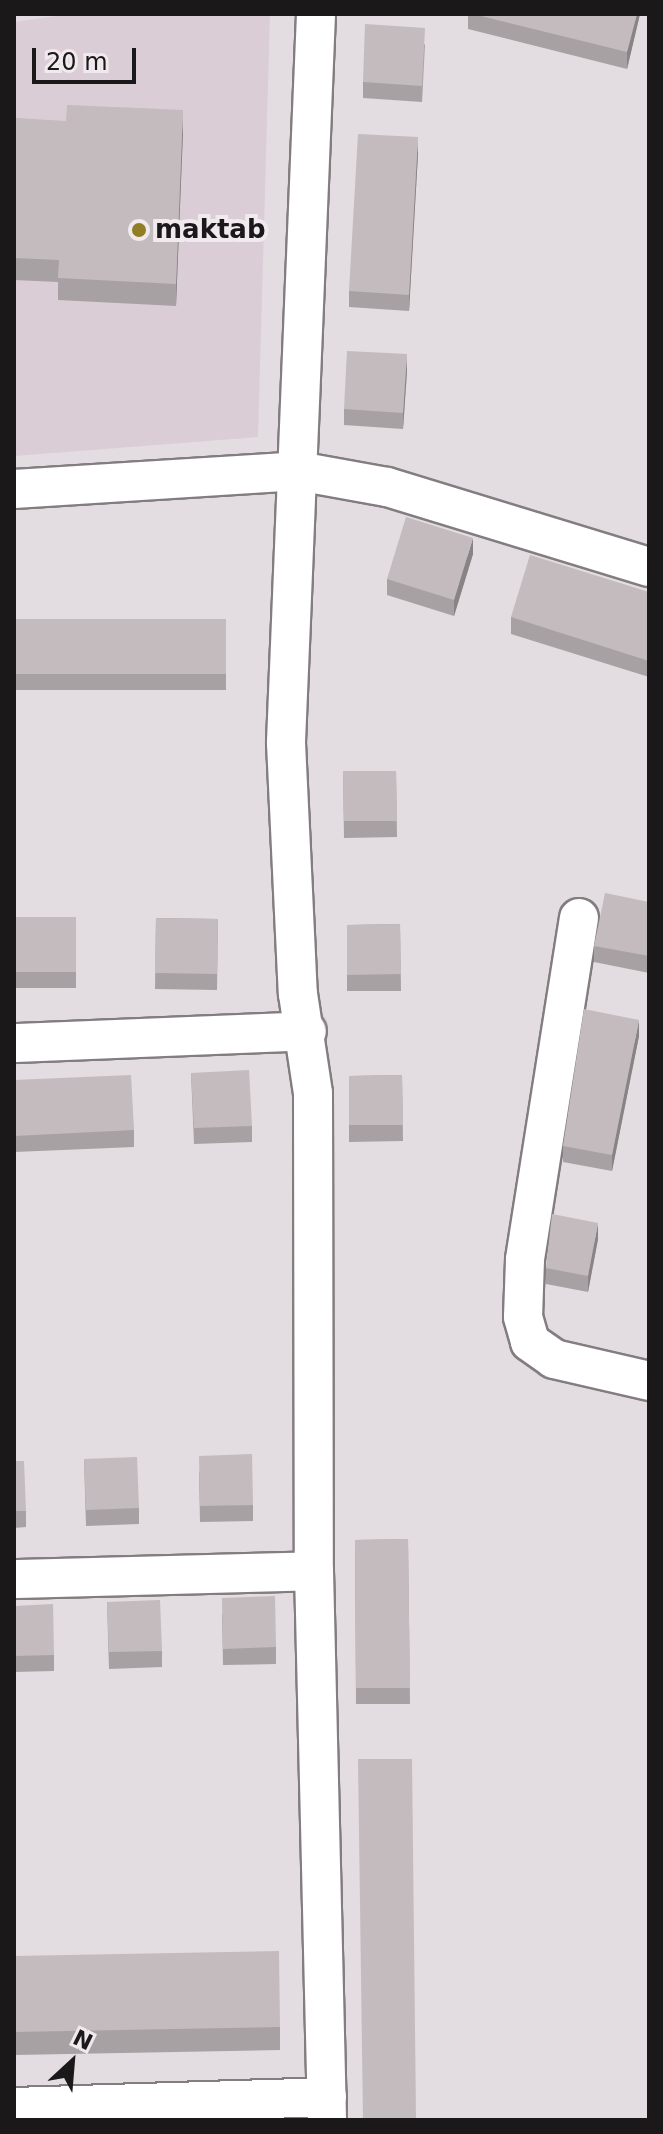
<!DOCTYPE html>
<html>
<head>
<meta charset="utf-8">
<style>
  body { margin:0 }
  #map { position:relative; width:663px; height:2134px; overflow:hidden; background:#e3dce0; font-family:"DejaVu Sans",sans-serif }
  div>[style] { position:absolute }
  .built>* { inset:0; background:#dbcdd6 }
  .roads { filter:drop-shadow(2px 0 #837d81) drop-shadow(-2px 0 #837d81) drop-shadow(0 2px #837d81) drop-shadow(0 -2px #837d81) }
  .minor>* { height:38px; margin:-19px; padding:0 19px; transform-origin:19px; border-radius:19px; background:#fff }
  .wall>* { inset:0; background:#a8a1a3 }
  .shaded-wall>* { inset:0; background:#888384 }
  .building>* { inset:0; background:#c3bbbd }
  .dots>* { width:22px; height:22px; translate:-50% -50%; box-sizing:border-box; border:4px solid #f0e9ed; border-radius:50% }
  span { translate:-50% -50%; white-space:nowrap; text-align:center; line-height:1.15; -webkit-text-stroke:8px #f0e9ed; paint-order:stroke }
  .poi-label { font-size:26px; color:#1a1819; font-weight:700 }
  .left { translate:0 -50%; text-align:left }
  .frame { position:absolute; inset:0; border:16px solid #1a1819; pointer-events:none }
  .north { position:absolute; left:32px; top:2022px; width:80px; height:80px; -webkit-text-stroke:6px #f0e9ed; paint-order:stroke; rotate:26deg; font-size:22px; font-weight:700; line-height:32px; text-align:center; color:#1a1819 }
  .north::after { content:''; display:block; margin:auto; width:28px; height:36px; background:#1a1819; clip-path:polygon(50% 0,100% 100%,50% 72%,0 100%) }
  .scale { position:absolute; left:32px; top:48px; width:104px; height:36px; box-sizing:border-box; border:4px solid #1a1819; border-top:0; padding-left:10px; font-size:24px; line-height:28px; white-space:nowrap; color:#1a1819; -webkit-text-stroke:6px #f0e9ed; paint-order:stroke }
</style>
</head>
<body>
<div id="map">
  <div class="built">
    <i style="clip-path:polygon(70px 14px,270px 14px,258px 437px,14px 456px,14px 22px)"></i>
  </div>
  <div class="roads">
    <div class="minor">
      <i style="left:316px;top:14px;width:730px;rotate:92.36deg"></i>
      <i style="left:286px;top:743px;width:251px;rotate:87.3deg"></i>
      <i style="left:298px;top:994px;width:100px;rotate:81.4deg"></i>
      <i style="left:313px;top:1093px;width:478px;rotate:89.9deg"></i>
      <i style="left:314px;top:1571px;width:549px;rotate:88.64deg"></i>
      <i style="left:14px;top:489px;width:285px;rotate:-3.6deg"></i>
      <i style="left:298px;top:471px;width:90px;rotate:10.2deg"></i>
      <i style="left:387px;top:487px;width:274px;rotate:17deg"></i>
      <i style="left:579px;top:918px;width:346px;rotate:99deg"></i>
      <i style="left:525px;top:1260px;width:57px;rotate:92deg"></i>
      <i style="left:523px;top:1317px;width:26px;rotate:74deg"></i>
      <i style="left:530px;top:1342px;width:29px;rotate:35deg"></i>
      <i style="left:554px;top:1359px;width:98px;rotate:13deg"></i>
      <i style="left:14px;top:1043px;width:293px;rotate:-2.3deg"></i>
      <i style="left:14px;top:1579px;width:300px;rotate:-1.5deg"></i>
      <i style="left:14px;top:2107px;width:313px;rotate:-1.8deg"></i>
    </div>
  </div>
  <div class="wall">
    <i style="clip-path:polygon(468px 14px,640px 14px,627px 69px,468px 29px)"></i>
    <i style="clip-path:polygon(425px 44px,422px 102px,363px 98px,363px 82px)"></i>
    <i style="clip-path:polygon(14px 118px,183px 132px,176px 306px,58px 300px,58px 282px,14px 280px)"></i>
    <i style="clip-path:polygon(418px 154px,409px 311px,349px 307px,349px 291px)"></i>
    <i style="clip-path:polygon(407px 371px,403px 429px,344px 425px,344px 409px)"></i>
    <i style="clip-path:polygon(473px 554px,454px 616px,387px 595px,387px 579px)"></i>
    <i style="clip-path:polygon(649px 592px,649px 677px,511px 634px,511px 617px)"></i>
    <i style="clip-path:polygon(14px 619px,226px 619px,226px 690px,14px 690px)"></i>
    <i style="clip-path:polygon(343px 771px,396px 771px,397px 837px,344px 838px)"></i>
    <i style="clip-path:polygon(649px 902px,649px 973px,594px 962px,594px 946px)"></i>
    <i style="clip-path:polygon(14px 917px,76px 917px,76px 988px,14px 988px)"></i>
    <i style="clip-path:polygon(156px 918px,218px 919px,217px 990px,155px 989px)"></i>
    <i style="clip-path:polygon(400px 924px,401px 991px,347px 991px,347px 925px)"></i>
    <i style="clip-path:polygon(639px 1036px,612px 1171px,563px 1162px,563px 1146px)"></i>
    <i style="clip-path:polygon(191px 1073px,252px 1126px,252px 1142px,194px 1144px)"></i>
    <i style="clip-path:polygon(402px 1075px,403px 1141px,349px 1142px,349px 1076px)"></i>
    <i style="clip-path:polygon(14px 1080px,134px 1130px,134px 1147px,14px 1152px)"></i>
    <i style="clip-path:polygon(598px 1239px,588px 1292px,546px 1284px,546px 1268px)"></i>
    <i style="clip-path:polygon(84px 1459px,139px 1508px,139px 1524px,86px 1526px)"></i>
    <i style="clip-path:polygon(14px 1461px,26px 1511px,26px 1527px,14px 1528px)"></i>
    <i style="clip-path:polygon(199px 1472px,253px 1505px,253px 1521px,200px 1522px)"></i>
    <i style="clip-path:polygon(408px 1539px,410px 1704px,356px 1704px,355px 1540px)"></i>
    <i style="clip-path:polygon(107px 1602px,162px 1651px,162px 1667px,109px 1669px)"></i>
    <i style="clip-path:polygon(14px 1606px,54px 1655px,54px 1671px,14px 1672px)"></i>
    <i style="clip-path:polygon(222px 1614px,276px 1647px,276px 1664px,223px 1665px)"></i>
    <i style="clip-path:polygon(14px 1956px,280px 2027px,280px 2050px,14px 2055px)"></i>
  </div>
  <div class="shaded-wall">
    <i style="clip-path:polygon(637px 14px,640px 14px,627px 69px,627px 52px)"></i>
    <i style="clip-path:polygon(183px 110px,183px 132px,176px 306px,176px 284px)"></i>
    <i style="clip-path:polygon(418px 137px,418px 154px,409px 311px,409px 295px)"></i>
    <i style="clip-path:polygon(407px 354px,407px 371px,403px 429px,403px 413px)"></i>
    <i style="clip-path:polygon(473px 538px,473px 554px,454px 616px,454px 600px)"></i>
    <i style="clip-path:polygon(639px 1020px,639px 1036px,612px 1171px,612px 1155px)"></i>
    <i style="clip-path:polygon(598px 1223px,598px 1239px,588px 1292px,588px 1276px)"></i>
  </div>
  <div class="building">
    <i style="clip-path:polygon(473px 14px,637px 14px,627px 52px)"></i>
    <i style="clip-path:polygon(365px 24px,425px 28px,422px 86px,363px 82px)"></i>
    <i style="clip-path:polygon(67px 105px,183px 110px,176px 284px,58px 278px,59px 260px,14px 258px,14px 118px,66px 121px)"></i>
    <i style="clip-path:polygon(358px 134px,418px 137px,409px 295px,349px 291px)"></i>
    <i style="clip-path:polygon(347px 351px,407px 354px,403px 413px,344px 409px)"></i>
    <i style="clip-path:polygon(406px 517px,473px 538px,454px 600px,387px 579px)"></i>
    <i style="clip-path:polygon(530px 555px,649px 592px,649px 661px,511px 617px)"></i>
    <i style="clip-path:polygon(14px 619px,226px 619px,226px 674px,14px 674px)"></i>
    <i style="clip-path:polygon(343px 771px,396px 771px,397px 821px,344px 821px)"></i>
    <i style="clip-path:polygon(605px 893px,649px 902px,649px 956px,594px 946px)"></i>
    <i style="clip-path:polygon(14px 917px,76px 917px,76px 972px,14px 972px)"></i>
    <i style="clip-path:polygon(156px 918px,218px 919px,217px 974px,155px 973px)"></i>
    <i style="clip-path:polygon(400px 924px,401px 974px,347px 975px,347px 925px)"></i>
    <i style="clip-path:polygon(584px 1009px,639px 1020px,612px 1155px,563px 1146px)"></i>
    <i style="clip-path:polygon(249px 1070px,252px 1126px,194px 1128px,191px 1073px)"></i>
    <i style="clip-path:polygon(131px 1075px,134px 1130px,14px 1136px,14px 1080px)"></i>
    <i style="clip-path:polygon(402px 1075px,403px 1125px,349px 1125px,349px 1076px)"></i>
    <i style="clip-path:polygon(552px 1214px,598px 1223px,588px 1276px,546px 1268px)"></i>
    <i style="clip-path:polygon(252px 1454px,253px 1505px,200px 1506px,199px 1456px)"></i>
    <i style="clip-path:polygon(137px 1457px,139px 1508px,86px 1510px,84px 1459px)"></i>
    <i style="clip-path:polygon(14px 1461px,24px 1461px,26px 1511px,14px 1511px)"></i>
    <i style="clip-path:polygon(408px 1539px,410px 1688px,356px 1688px,355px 1540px)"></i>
    <i style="clip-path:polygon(275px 1596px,276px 1647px,223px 1649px,222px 1598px)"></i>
    <i style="clip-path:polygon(160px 1600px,162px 1651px,109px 1652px,107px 1602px)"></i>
    <i style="clip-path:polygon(53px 1604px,54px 1655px,14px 1656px,14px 1606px)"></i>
    <i style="clip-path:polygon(358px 1759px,412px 1759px,416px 2120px,363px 2120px)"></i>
    <i style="clip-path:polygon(279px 1951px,280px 2027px,14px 2032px,14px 1956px)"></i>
  </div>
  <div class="dots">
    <i style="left:139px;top:230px;background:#917d23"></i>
  </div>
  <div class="poi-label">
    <span class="left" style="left:155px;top:230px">maktab</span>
  </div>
  <div class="frame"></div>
  <div class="north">N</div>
  <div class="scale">20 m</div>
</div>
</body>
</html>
